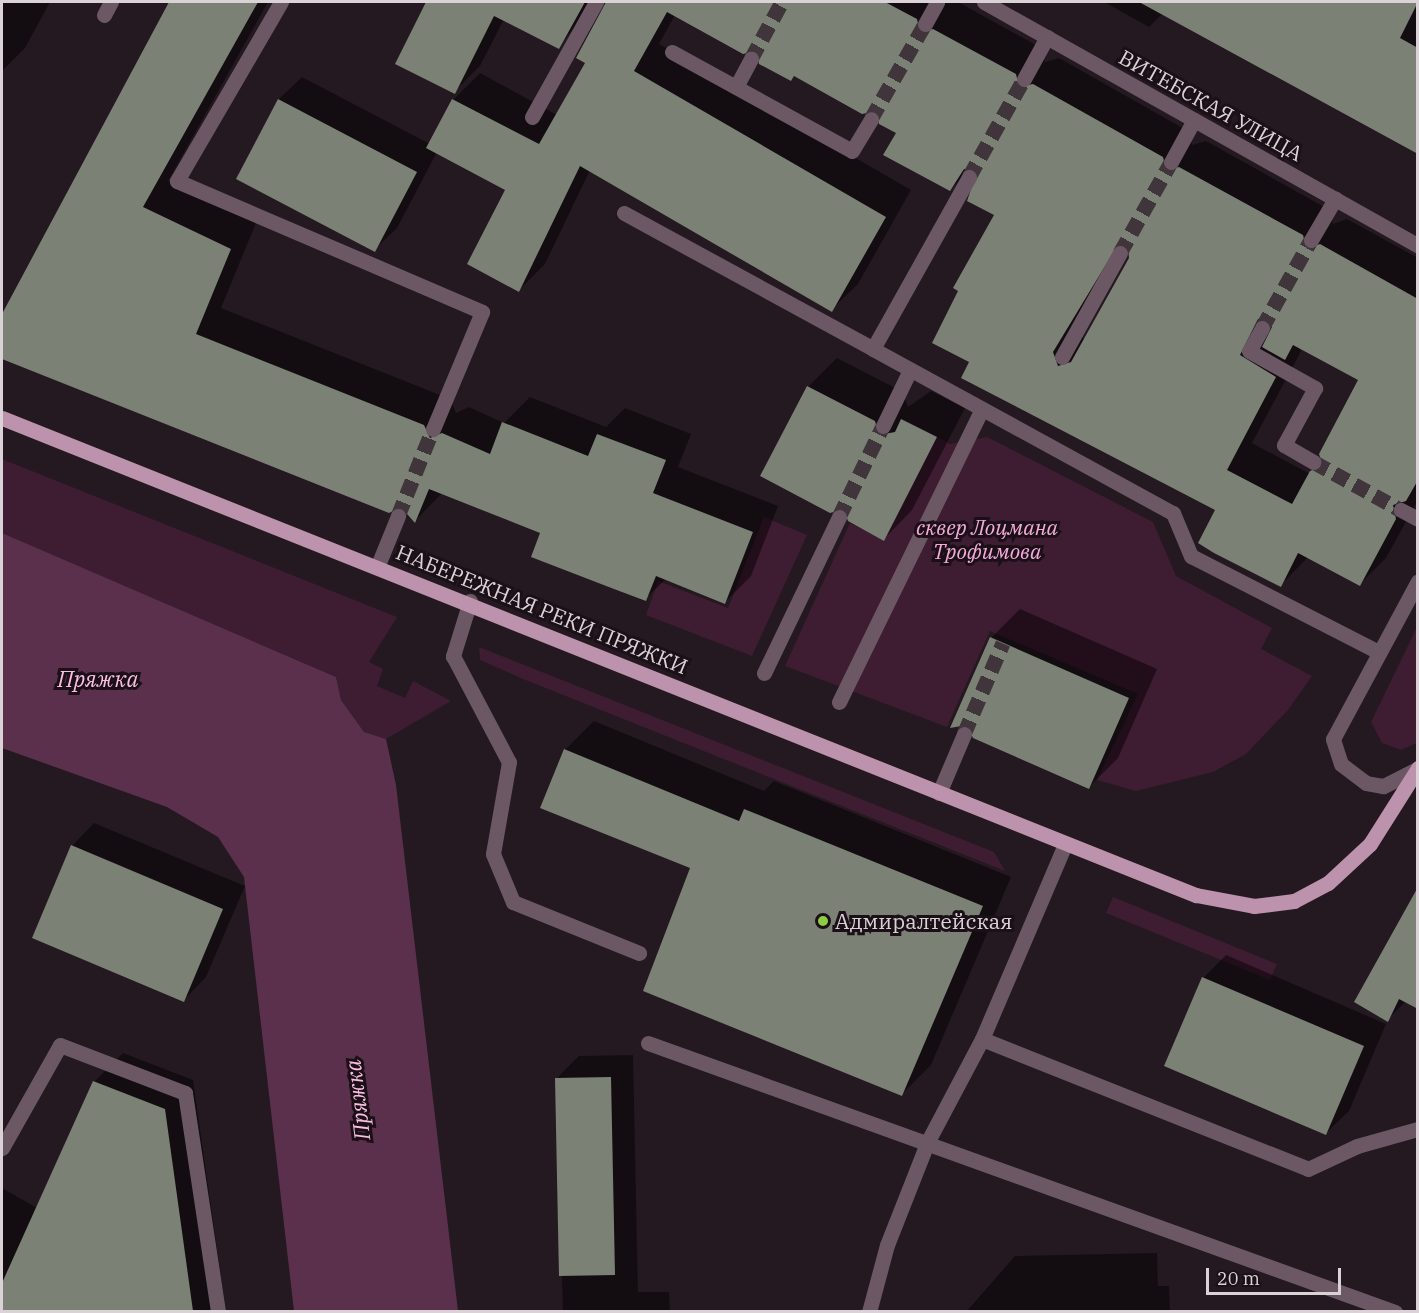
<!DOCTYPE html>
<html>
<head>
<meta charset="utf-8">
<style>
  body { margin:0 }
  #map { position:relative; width:1419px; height:1313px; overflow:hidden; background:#241920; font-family:"IBM Plex Serif",serif }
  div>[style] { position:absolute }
  .green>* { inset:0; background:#3e1c32 }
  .water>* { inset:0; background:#5b304c }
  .shadow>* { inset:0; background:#0007 }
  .building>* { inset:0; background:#7b8275 }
  .minor-tunnel>* { height:15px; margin-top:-7.5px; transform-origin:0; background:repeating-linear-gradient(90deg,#3f353b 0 15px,transparent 0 23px) }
  .minor>* { height:15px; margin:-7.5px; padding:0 7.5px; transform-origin:7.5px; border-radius:7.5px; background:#6c5864 }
  .major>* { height:15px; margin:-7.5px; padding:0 7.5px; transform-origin:7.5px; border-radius:7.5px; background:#bd92ad }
  .dots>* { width:16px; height:16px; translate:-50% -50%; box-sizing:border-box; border:3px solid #1b1017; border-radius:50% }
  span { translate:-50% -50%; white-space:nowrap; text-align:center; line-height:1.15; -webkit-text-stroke:6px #1b1017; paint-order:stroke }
  .street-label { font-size:21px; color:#dad2d7 }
  .park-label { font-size:21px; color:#f5abda; font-style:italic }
  .poi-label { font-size:21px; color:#dad2d7 }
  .left { translate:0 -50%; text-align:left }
  .water-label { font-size:22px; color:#fabee3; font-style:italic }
  .frame { position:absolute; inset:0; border:3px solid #dad2d7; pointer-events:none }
  .scale { position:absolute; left:1206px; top:1268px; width:135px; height:27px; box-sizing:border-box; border:3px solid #dad2d7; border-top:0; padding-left:8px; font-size:18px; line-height:21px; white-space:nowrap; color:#dad2d7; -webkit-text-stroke:4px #1b1017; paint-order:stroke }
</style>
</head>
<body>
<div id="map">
  <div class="green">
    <i style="clip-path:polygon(937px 437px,950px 444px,987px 437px,1153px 522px,1176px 576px,1272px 628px,1261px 649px,1312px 676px,1288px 710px,1246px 754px,1213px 772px,1136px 791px,1097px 780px,1138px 694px,990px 631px,947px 727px,785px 666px,850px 523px,884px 540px)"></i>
    <i style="clip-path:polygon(2px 459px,397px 617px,369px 662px,383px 669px,377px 686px,405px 698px,413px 681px,451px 701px,386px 739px,364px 732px,341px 700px,336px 677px,2px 533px)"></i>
    <i style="clip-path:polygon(764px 517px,807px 535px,752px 656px,646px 615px,658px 581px,728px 608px)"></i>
    <i style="clip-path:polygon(1417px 627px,1417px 743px,1401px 750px,1382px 743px,1371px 722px)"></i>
    <i style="clip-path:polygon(479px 647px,994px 852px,1005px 871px,523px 679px,480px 660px)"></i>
    <i style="clip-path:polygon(1113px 897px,1277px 964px,1270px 980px,1106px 913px)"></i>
  </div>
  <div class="water">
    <i style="clip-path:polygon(2px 533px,336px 677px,341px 700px,364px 732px,386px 739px,396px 785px,458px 1311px,294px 1311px,244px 877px,218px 837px,167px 807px,2px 748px)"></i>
  </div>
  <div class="shadow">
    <i style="clip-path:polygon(2px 2px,50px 2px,25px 48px,2px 71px)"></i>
    <i style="clip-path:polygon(174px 2px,268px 2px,168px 181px,256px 223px,221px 308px,450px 399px,456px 413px,469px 407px,504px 423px,530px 397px,606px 427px,625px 408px,691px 434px,678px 467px,778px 506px,751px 576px,725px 602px,666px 579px,645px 599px,542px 532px,442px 493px,415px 521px,402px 505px,389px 511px,2px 357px,2px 319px)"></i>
    <i style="clip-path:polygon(428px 2px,596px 2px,558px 47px,504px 19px,480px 66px,454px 92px,397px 63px)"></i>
    <i style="clip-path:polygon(evenodd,607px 2px,960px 3px,1041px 48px,1045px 62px,1059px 58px,1188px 131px,1192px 145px,1206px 141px,1328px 209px,1333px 224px,1347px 219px,1418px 258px,1418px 500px,1386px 558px,1360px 584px,1308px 557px,1281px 585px,1217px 509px,971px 362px,996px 215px,975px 167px,950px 189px,878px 109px,796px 75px,791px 80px,757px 49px,675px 15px,659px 44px,911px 190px,858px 284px,831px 310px,590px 170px,545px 264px,519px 290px,507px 190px,437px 152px,397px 228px,374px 250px,238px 178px,279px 99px,302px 77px,430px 144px,454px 99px,480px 73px,557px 115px,588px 62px,578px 57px,607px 2px,1126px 241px,1130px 258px,1084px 340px,1078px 330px,1126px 241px,607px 2px,1269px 321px,1273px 327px,1271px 332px,1265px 329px,1269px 321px,607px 2px,1298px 345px,1360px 379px,1322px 460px,1310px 474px,1252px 443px,1301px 351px,1298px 345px)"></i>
    <i style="clip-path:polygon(1104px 2px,1418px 2px,1418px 152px,1163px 13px,1149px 27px)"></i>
    <i style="clip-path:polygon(837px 358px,903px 392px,908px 407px,931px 391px,965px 408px,912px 510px,884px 539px,808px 387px)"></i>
    <i style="clip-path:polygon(1020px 609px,1157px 669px,1118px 758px,1089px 787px,991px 638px)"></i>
    <i style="clip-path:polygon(594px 721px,764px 791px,774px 781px,1011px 877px,931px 1065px,902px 1094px,692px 867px,565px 750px)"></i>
    <i style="clip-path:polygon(94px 823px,245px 886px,206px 977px,184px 1000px,72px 846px)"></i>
    <i style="clip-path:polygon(1418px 891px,1406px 1001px,1387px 1020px)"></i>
    <i style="clip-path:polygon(1226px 955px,1386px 1024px,1349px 1111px,1326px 1133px,1166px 1065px,1204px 977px)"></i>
    <i style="clip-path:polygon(123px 1053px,193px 1080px,226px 1312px,2px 1312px,2px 1188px,37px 1208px,94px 1082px)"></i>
    <i style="clip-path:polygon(633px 1055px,638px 1292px,669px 1292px,670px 1312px,563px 1312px,556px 1079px,579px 1056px)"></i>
    <i style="clip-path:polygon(1157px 1253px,1158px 1286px,1169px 1286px,1170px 1312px,966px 1312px,1015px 1256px)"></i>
  </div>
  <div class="building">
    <i style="clip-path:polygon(169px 2px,258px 2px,143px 207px,231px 249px,196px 334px,424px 425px,430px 438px,442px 433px,490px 454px,502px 422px,588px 456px,597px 434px,666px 460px,653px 493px,753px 532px,725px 604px,656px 576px,646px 601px,614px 589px,531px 557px,540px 533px,429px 489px,415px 523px,401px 507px,389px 513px,2px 359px,2px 314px)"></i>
    <i style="clip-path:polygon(426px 2px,585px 2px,559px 49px,494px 16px,455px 94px,395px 64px)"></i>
    <i style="clip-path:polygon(evenodd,606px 2px,885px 2px,917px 19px,920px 32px,933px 29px,1016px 74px,1019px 87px,1033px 84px,1163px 157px,1166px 170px,1179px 167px,1303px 235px,1307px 249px,1320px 244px,1418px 299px,1418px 480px,1406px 501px,1393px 505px,1396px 519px,1360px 586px,1298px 553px,1281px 587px,1214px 553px,1198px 543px,1215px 510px,961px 378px,969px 362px,932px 343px,958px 291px,953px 288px,994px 215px,967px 201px,977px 172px,964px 169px,950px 191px,883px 155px,896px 133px,879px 124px,876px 111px,862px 114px,794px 76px,791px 81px,759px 64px,756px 51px,743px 54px,667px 12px,634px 71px,886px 217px,832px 312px,580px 166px,519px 292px,467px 264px,505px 190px,426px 148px,452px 99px,539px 144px,585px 63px,576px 58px,606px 2px,1119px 243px,1128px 248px,1129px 258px,1071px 362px,1058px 366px,1053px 352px,1119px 243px,606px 2px,1258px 319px,1266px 319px,1272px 327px,1262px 347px,1285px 360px,1293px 345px,1358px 380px,1319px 454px,1323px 466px,1310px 471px,1292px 504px,1227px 470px,1276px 377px,1240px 355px,1258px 319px)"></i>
    <i style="clip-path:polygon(1139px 2px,1418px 2px,1400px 38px,1418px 48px,1418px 154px)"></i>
    <i style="clip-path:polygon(278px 99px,417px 172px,375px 252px,236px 179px)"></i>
    <i style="clip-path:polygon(807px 386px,875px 421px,879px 435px,895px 432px,901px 419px,937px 437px,884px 541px,848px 521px,844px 509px,830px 513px,760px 476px)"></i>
    <i style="clip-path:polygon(990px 637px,1129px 698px,1089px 789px,973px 738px,967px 725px,950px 728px)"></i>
    <i style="clip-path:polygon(564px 749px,739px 821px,744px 809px,983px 906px,902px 1096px,643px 991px,690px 868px,540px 808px)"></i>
    <i style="clip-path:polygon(71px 845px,223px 909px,184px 1002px,32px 938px)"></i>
    <i style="clip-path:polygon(1418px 887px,1418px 1009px,1399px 999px,1388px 1022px,1354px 1002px)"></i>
    <i style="clip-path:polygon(1202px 977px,1364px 1046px,1326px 1135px,1164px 1066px)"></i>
    <i style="clip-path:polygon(611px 1077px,615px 1275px,559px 1276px,555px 1078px)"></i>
    <i style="clip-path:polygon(93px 1081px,165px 1109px,193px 1311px,2px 1311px,2px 1283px)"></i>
  </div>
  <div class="minor-tunnel">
    <i style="left:751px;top:59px;width:65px;rotate:-61.5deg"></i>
    <i style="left:871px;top:119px;width:109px;rotate:-60.4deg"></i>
    <i style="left:969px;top:177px;width:112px;rotate:-60.7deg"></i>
    <i style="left:1120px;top:253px;width:104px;rotate:-60.7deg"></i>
    <i style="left:1262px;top:328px;width:101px;rotate:-60.9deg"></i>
    <i style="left:1314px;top:462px;width:99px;rotate:28.9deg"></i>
    <i style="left:398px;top:516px;width:94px;rotate:-68.1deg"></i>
    <i style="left:839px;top:517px;width:101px;rotate:-64.2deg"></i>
    <i style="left:964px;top:734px;width:99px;rotate:-66.8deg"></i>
  </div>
  <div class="minor">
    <i style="left:281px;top:2px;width:207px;rotate:120.2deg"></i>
    <i style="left:177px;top:181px;width:332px;rotate:23.2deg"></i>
    <i style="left:482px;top:312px;width:127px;rotate:112.7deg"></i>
    <i style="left:984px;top:2px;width:498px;rotate:29.3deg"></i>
    <i style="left:104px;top:15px;width:15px;rotate:-62deg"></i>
    <i style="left:925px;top:24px;width:25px;rotate:-61deg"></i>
    <i style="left:672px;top:52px;width:205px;rotate:28.8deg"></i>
    <i style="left:852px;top:151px;width:37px;rotate:-59deg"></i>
    <i style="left:1024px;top:79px;width:48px;rotate:-61.3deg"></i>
    <i style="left:736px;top:87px;width:32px;rotate:-62deg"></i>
    <i style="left:532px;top:117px;width:132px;rotate:-60.9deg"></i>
    <i style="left:1171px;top:162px;width:48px;rotate:-61.3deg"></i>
    <i style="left:969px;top:177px;width:197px;rotate:119.2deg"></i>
    <i style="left:873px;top:349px;width:342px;rotate:28.7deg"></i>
    <i style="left:1173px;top:513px;width:47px;rotate:67.3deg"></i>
    <i style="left:1191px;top:556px;width:211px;rotate:27.1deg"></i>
    <i style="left:624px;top:213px;width:284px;rotate:28.6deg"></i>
    <i style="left:1311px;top:240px;width:48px;rotate:-59.7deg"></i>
    <i style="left:1262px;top:328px;width:26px;rotate:119deg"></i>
    <i style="left:1249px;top:351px;width:76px;rotate:29.3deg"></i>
    <i style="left:1315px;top:388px;width:65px;rotate:118.5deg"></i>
    <i style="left:1284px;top:445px;width:34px;rotate:30deg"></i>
    <i style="left:1062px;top:357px;width:119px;rotate:-60.9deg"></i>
    <i style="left:883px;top:426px;width:62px;rotate:-64.3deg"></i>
    <i style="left:1401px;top:510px;width:19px;rotate:28deg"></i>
    <i style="left:378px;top:565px;width:53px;rotate:-67.8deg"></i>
    <i style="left:470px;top:601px;width:58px;rotate:107.2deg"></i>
    <i style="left:453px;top:656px;width:120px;rotate:62.2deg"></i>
    <i style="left:509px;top:762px;width:93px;rotate:99.9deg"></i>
    <i style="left:493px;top:854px;width:52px;rotate:67.4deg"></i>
    <i style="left:513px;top:902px;width:136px;rotate:22deg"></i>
    <i style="left:764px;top:673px;width:173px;rotate:-64.3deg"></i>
    <i style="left:839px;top:702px;width:326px;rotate:-64deg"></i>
    <i style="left:1417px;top:769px;width:38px;rotate:153deg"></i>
    <i style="left:1383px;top:786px;width:17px;rotate:-170deg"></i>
    <i style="left:1366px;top:783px;width:31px;rotate:-143deg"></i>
    <i style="left:1341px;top:764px;width:26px;rotate:-108deg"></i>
    <i style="left:1333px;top:739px;width:179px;rotate:-61.7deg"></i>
    <i style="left:939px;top:793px;width:64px;rotate:-67deg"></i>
    <i style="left:982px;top:1039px;width:351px;rotate:21.7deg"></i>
    <i style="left:1308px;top:1169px;width:54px;rotate:-25.1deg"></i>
    <i style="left:1357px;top:1146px;width:63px;rotate:-15.6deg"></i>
    <i style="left:648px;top:1043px;width:794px;rotate:19.8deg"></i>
    <i style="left:2px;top:1148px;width:118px;rotate:-60.6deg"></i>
    <i style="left:60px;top:1045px;width:134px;rotate:21deg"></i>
    <i style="left:185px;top:1093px;width:221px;rotate:81.4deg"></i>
    <i style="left:869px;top:1312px;width:69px;rotate:-75deg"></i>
    <i style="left:887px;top:1245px;width:112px;rotate:-68.5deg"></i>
    <i style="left:928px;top:1141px;width:115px;rotate:-62.1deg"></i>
    <i style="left:982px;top:1039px;width:212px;rotate:-66.9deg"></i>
  </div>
  <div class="major">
    <i style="left:2px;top:418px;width:1286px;rotate:21.78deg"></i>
    <i style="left:1196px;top:895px;width:59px;rotate:10.7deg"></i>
    <i style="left:1254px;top:906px;width:40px;rotate:-7.1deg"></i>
    <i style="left:1294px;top:901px;width:38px;rotate:-28deg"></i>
    <i style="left:1328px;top:883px;width:57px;rotate:-42.9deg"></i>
    <i style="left:1370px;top:844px;width:90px;rotate:-57.7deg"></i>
  </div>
  <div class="dots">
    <i style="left:823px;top:921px;background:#8ecd42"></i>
  </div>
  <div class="street-label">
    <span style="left:1211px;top:105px;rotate:29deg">ВИТЕБСКАЯ УЛИЦА</span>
    <span style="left:542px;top:609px;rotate:22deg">НАБЕРЕЖНАЯ РЕКИ ПРЯЖКИ</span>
  </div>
  <div class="park-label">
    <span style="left:987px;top:539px">сквер Лоцмана<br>Трофимова</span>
  </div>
  <div class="poi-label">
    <span class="left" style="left:835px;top:921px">Адмиралтейская</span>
  </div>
  <div class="water-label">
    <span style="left:98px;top:679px">Пряжка</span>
    <span style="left:357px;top:1100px;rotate:-97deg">Пряжка</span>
  </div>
  <div class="frame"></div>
  <div class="scale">20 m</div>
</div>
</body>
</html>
